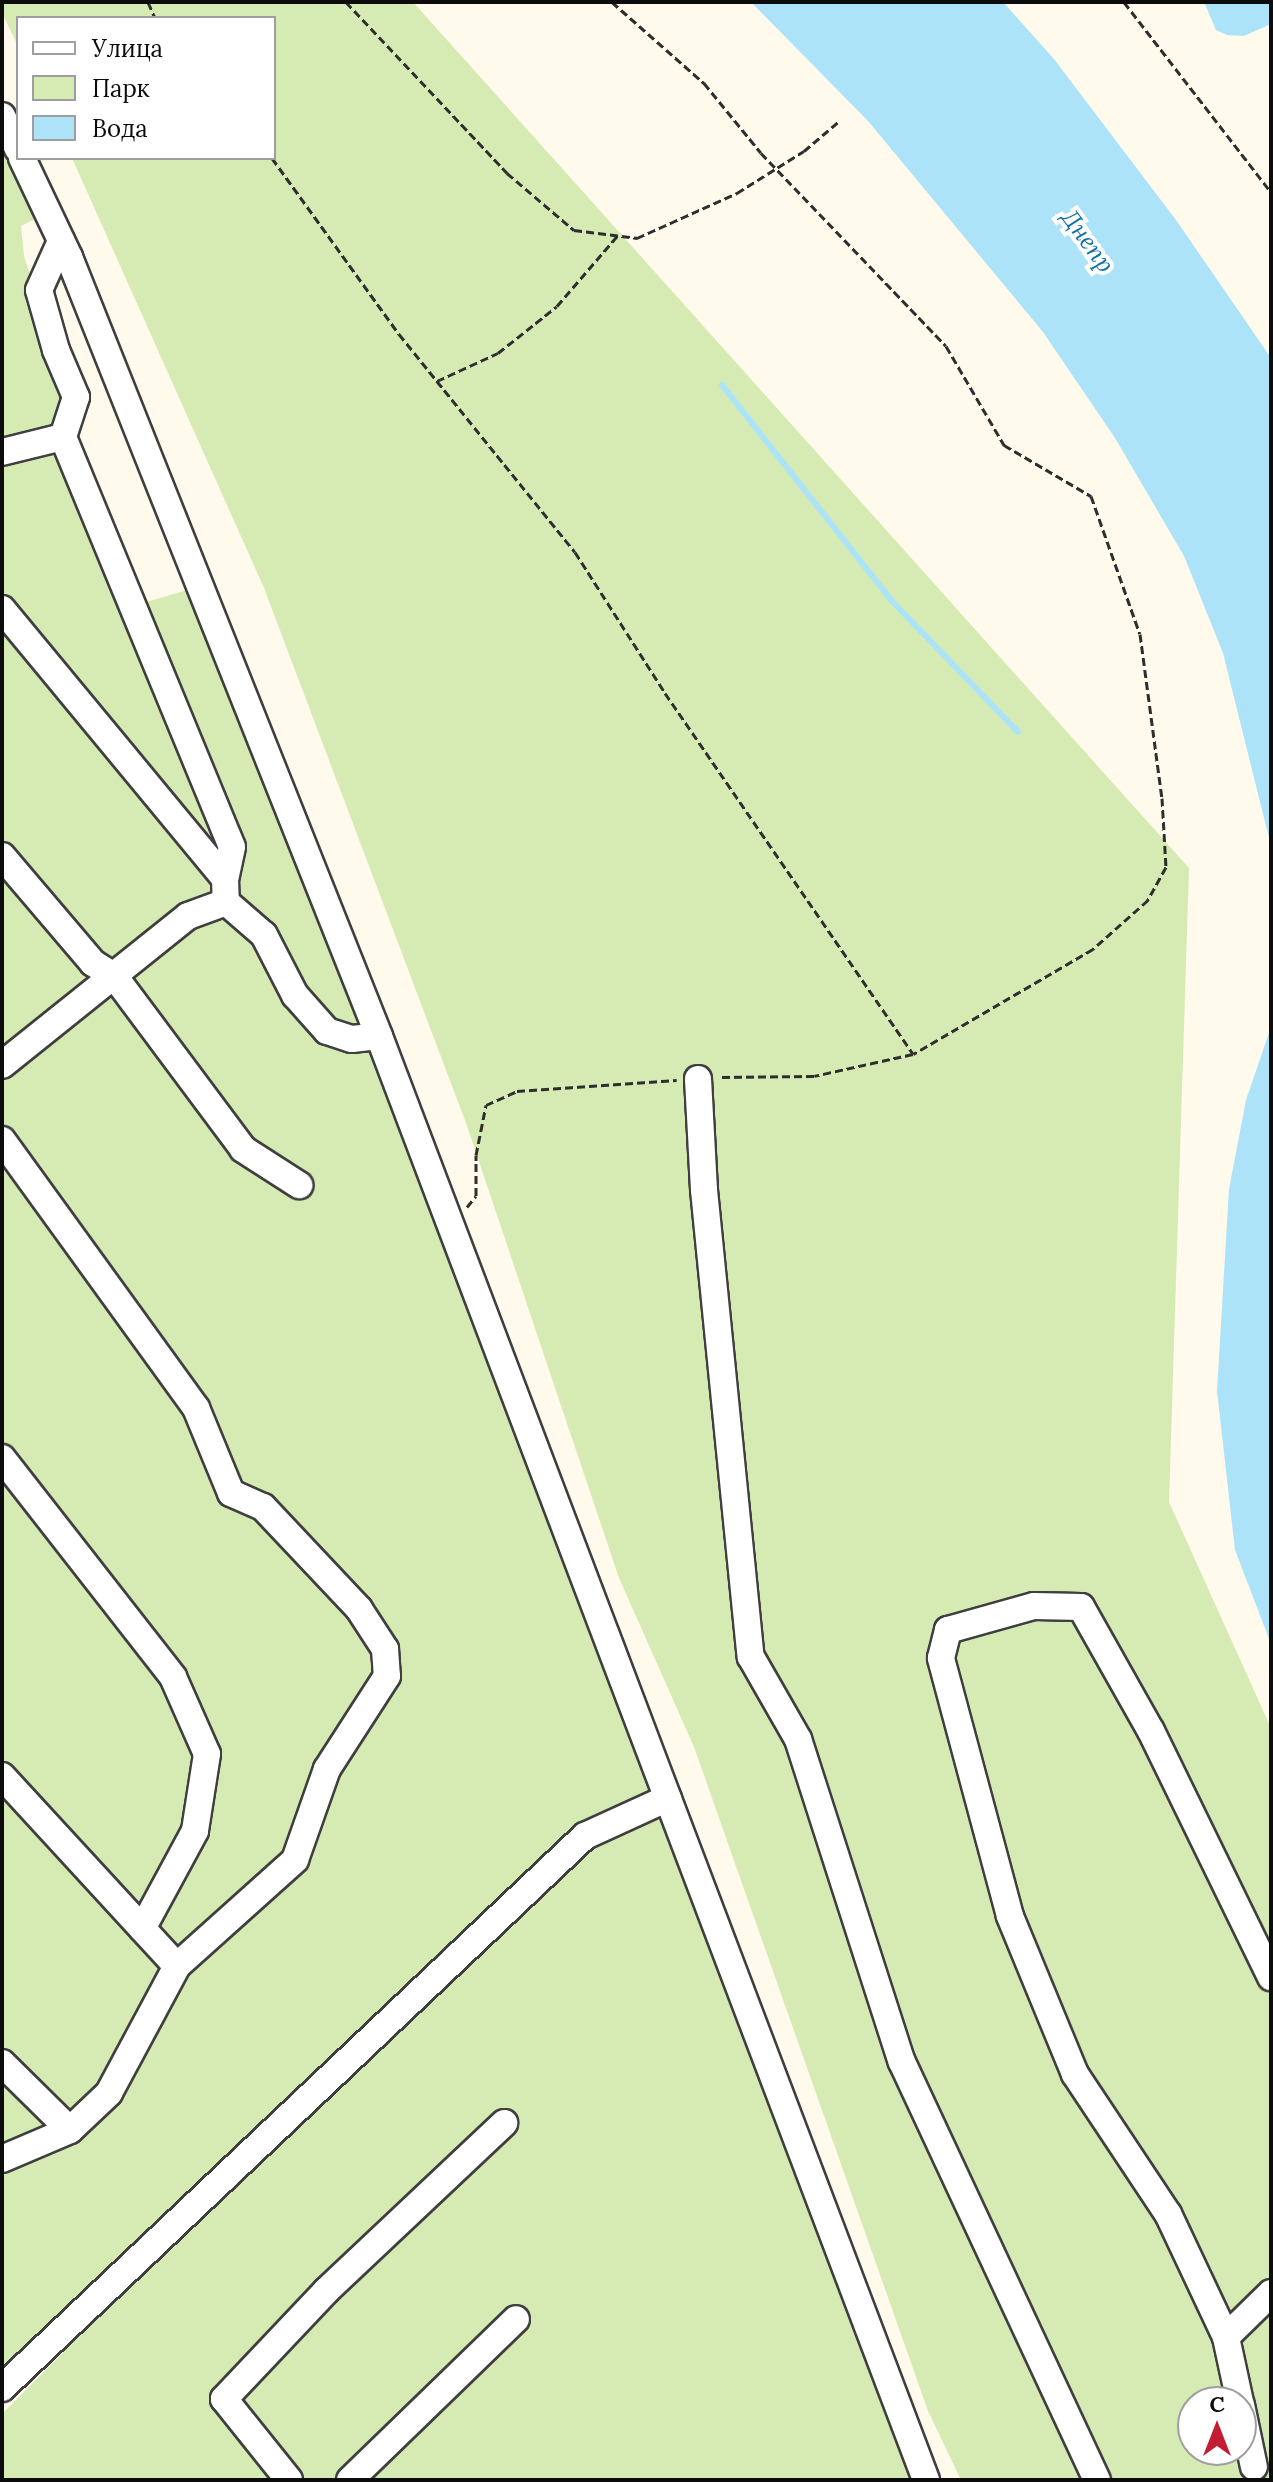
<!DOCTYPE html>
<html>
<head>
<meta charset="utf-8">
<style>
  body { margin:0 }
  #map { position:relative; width:1273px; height:2482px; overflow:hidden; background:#fffaec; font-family:Lora,serif }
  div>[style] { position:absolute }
  .green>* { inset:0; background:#d5ebb3 }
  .water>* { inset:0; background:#ade3f9 }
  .stream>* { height:6px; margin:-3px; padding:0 3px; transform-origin:3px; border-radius:3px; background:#ade3f9 }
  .path>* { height:3px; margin-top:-1.5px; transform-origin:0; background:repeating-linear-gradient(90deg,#2e2e2e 0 8px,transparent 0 12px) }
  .roads { filter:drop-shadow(2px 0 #3f3f3f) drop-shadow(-2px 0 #3f3f3f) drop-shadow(0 2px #3f3f3f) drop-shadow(0 -2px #3f3f3f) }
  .minor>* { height:26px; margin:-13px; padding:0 13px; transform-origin:13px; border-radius:13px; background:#fff }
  span { translate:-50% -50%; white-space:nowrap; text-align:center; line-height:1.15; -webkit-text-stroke:8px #fff; paint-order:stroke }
  .water-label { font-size:24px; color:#106fa4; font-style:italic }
  .frame { position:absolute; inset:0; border:4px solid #0c0c0c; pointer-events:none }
  .legend { position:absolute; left:16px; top:16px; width:260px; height:144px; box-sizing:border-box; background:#fff; border:2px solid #9e9e9e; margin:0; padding:10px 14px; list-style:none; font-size:24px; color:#0c0c0c }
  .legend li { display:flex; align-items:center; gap:16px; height:40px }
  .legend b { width:40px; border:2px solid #9e9e9e }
  .north { position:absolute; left:1177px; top:2386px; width:80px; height:80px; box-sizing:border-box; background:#fff; border:2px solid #9e9e9e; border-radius:50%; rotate:0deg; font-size:22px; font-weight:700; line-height:32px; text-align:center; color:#0c0c0c }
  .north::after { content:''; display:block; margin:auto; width:28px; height:36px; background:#c31d33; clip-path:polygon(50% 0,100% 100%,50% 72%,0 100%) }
</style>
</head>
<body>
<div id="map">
  <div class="green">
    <i style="clip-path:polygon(evenodd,8px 2px,413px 2px,1189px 868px,1169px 1502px,1271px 1728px,1271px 2480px,961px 2480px,928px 2411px,694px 1747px,619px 1578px,466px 1123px,264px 588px,72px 158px,274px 158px,274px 18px,18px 18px,18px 46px,2px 13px,2px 5px,8px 2px,1193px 2402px,1241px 2402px,1241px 2450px,1193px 2450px,1193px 2402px)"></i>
    <i style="clip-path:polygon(2px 127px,45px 214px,21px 226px,24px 256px,69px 394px,52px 432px,2px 450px)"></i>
    <i style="clip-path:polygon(79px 439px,143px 603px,204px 585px,667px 1790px,616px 1810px,2px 2390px,2px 468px)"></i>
    <i style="clip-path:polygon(671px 1802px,922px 2480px,2px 2480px,2px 2414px,327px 2086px,491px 1945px,561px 1870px,620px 1823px)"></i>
  </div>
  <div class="water">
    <i style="clip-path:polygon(751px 2px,1003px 2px,1054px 59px,1176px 220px,1271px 358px,1271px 846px,1223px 653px,1184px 556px,1115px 438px,1043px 332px,868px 121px)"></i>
    <i style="clip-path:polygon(1204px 2px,1271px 2px,1271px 24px,1244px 36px,1227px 35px,1216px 30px)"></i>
    <i style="clip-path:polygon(1271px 1027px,1271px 1644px,1235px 1550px,1217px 1391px,1229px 1189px,1246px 1100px)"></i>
  </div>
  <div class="stream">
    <i style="left:722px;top:385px;width:273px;rotate:51.8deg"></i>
    <i style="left:891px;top:600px;width:183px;rotate:46.1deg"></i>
  </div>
  <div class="path">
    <i style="left:148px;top:2px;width:17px;rotate:66deg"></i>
    <i style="left:161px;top:2px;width:3px"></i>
    <i style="left:346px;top:2px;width:235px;rotate:46.7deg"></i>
    <i style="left:507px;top:173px;width:88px;rotate:40.4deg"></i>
    <i style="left:574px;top:230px;width:64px;rotate:7.2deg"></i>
    <i style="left:637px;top:238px;width:110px;rotate:-24.2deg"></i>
    <i style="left:737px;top:193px;width:79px;rotate:-32.1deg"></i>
    <i style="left:804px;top:151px;width:45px;rotate:-40.5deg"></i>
    <i style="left:612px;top:2px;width:123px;rotate:41.4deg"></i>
    <i style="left:704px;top:83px;width:90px;rotate:50.8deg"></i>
    <i style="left:761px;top:153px;width:267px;rotate:46.2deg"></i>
    <i style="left:946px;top:346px;width:115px;rotate:59.6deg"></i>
    <i style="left:1004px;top:445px;width:101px;rotate:30.4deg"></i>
    <i style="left:1091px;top:496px;width:146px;rotate:70.5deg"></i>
    <i style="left:1140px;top:634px;width:165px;rotate:82.4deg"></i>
    <i style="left:1162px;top:798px;width:69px;rotate:86.7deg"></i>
    <i style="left:1166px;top:867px;width:38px;rotate:119deg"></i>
    <i style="left:1148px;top:900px;width:74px;rotate:138.3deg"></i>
    <i style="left:1093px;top:949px;width:208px;rotate:149.7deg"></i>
    <i style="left:913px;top:1054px;width:101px;rotate:167.5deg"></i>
    <i style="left:814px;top:1076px;width:94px;rotate:179.4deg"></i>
    <i style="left:1124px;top:2px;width:240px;rotate:52.3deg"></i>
    <i style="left:272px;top:158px;width:217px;rotate:54.2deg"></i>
    <i style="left:399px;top:334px;width:280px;rotate:51.1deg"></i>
    <i style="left:575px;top:552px;width:167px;rotate:57.4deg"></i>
    <i style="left:665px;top:693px;width:438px;rotate:55.5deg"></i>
    <i style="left:437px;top:381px;width:67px;rotate:-24.7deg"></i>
    <i style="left:498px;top:353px;width:75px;rotate:-38.5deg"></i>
    <i style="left:557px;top:306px;width:94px;rotate:-49.3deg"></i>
    <i style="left:467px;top:1207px;width:14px;rotate:-51deg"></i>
    <i style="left:476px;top:1196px;width:41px;rotate:-90deg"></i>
    <i style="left:476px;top:1155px;width:51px;rotate:-78.7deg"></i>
    <i style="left:486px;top:1105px;width:34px;rotate:-24deg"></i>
    <i style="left:517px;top:1091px;width:160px;rotate:-3.9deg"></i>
  </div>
  <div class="roads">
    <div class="minor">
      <i style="left:2px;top:116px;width:37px;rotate:64deg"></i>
      <i style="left:22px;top:158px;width:110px;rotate:64.6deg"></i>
      <i style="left:69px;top:257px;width:838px;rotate:68.3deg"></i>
      <i style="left:379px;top:1036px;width:1544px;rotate:69.25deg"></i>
      <i style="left:63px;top:437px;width:443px;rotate:67.6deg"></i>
      <i style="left:232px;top:847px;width:33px;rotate:102deg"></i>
      <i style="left:225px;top:879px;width:23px;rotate:88deg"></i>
      <i style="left:2px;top:452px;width:63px;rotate:-13.8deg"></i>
      <i style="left:63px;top:437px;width:42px;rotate:-72deg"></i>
      <i style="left:76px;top:397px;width:51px;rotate:-113.1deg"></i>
      <i style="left:56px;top:350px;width:62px;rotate:-105.8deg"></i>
      <i style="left:39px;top:290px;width:54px;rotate:-65.8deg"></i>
      <i style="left:2px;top:609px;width:350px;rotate:50.4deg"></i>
      <i style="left:2px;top:856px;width:140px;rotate:49.6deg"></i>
      <i style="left:93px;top:963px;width:26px;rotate:32deg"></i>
      <i style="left:115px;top:977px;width:214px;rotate:53.3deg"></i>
      <i style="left:243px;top:1149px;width:67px;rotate:32.7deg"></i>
      <i style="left:2px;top:1065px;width:238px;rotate:-38.7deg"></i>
      <i style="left:188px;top:916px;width:40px;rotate:-20.2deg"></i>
      <i style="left:226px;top:902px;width:50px;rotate:41deg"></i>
      <i style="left:264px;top:935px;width:68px;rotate:62.7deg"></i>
      <i style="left:295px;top:995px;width:48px;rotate:48.4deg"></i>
      <i style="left:327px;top:1031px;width:26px;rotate:18deg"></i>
      <i style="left:352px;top:1039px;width:27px;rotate:-6deg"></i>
      <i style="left:698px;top:1079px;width:111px;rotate:86.9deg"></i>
      <i style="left:704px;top:1190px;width:469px;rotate:84.3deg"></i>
      <i style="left:751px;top:1657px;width:95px;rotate:60.2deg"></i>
      <i style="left:798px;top:1739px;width:339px;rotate:72.2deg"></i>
      <i style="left:902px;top:2062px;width:461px;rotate:65deg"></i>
      <i style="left:2px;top:1140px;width:331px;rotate:54.1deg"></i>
      <i style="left:196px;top:1408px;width:92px;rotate:67.6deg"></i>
      <i style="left:231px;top:1493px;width:35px;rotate:24deg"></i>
      <i style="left:263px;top:1507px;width:140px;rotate:46.7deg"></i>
      <i style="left:359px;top:1609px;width:48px;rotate:57deg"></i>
      <i style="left:385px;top:1649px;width:27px;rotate:86deg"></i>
      <i style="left:387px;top:1676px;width:111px;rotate:122.8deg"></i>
      <i style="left:327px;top:1769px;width:96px;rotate:109.4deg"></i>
      <i style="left:295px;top:1860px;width:159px;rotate:138.1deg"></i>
      <i style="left:177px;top:1966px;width:144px;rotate:118.2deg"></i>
      <i style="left:109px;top:2093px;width:54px;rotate:136.5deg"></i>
      <i style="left:70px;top:2130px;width:74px;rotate:156.9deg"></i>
      <i style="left:2px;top:1458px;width:278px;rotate:52deg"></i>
      <i style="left:173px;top:1677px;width:84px;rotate:66.2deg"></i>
      <i style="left:207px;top:1754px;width:78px;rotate:98.9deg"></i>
      <i style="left:195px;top:1831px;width:111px;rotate:118.4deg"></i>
      <i style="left:2px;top:1776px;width:258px;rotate:47.4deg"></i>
      <i style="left:2px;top:2063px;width:95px;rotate:44.6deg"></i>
      <i style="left:1226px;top:2337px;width:63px;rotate:-44.4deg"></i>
      <i style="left:2px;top:2388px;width:803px;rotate:-43.44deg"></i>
      <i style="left:585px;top:1836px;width:91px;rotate:-24.6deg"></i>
      <i style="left:1240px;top:2402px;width:66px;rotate:-102.2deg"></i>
      <i style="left:1226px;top:2337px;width:136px;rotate:-115.2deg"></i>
      <i style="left:1168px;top:2214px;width:168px;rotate:-123.6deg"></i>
      <i style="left:1075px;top:2074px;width:171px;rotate:-112.4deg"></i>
      <i style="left:1010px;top:1916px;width:267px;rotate:-105deg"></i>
      <i style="left:941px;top:1658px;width:29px;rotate:-76deg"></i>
      <i style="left:948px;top:1630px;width:89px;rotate:-15.6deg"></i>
      <i style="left:1034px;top:1606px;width:47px;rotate:1.2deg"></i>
      <i style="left:1081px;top:1607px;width:142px;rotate:60.6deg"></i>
      <i style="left:1151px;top:1731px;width:274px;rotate:64deg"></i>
      <i style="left:1241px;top:2405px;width:63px;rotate:78.2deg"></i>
      <i style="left:289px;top:2480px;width:104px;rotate:-128.7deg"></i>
      <i style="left:224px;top:2399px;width:149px;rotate:-46.6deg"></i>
      <i style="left:326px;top:2291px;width:245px;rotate:-43.3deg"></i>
      <i style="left:350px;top:2480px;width:231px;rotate:-44.1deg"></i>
    </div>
  </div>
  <div class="water-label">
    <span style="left:1088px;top:241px;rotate:54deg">Днепр</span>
  </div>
  <div class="frame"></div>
  <ul class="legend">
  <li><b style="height:10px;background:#fff"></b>Улица</li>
  <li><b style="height:22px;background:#d5ebb3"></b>Парк</li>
  <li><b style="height:22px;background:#ade3f9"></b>Вода</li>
  </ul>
  <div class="north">С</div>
</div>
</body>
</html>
